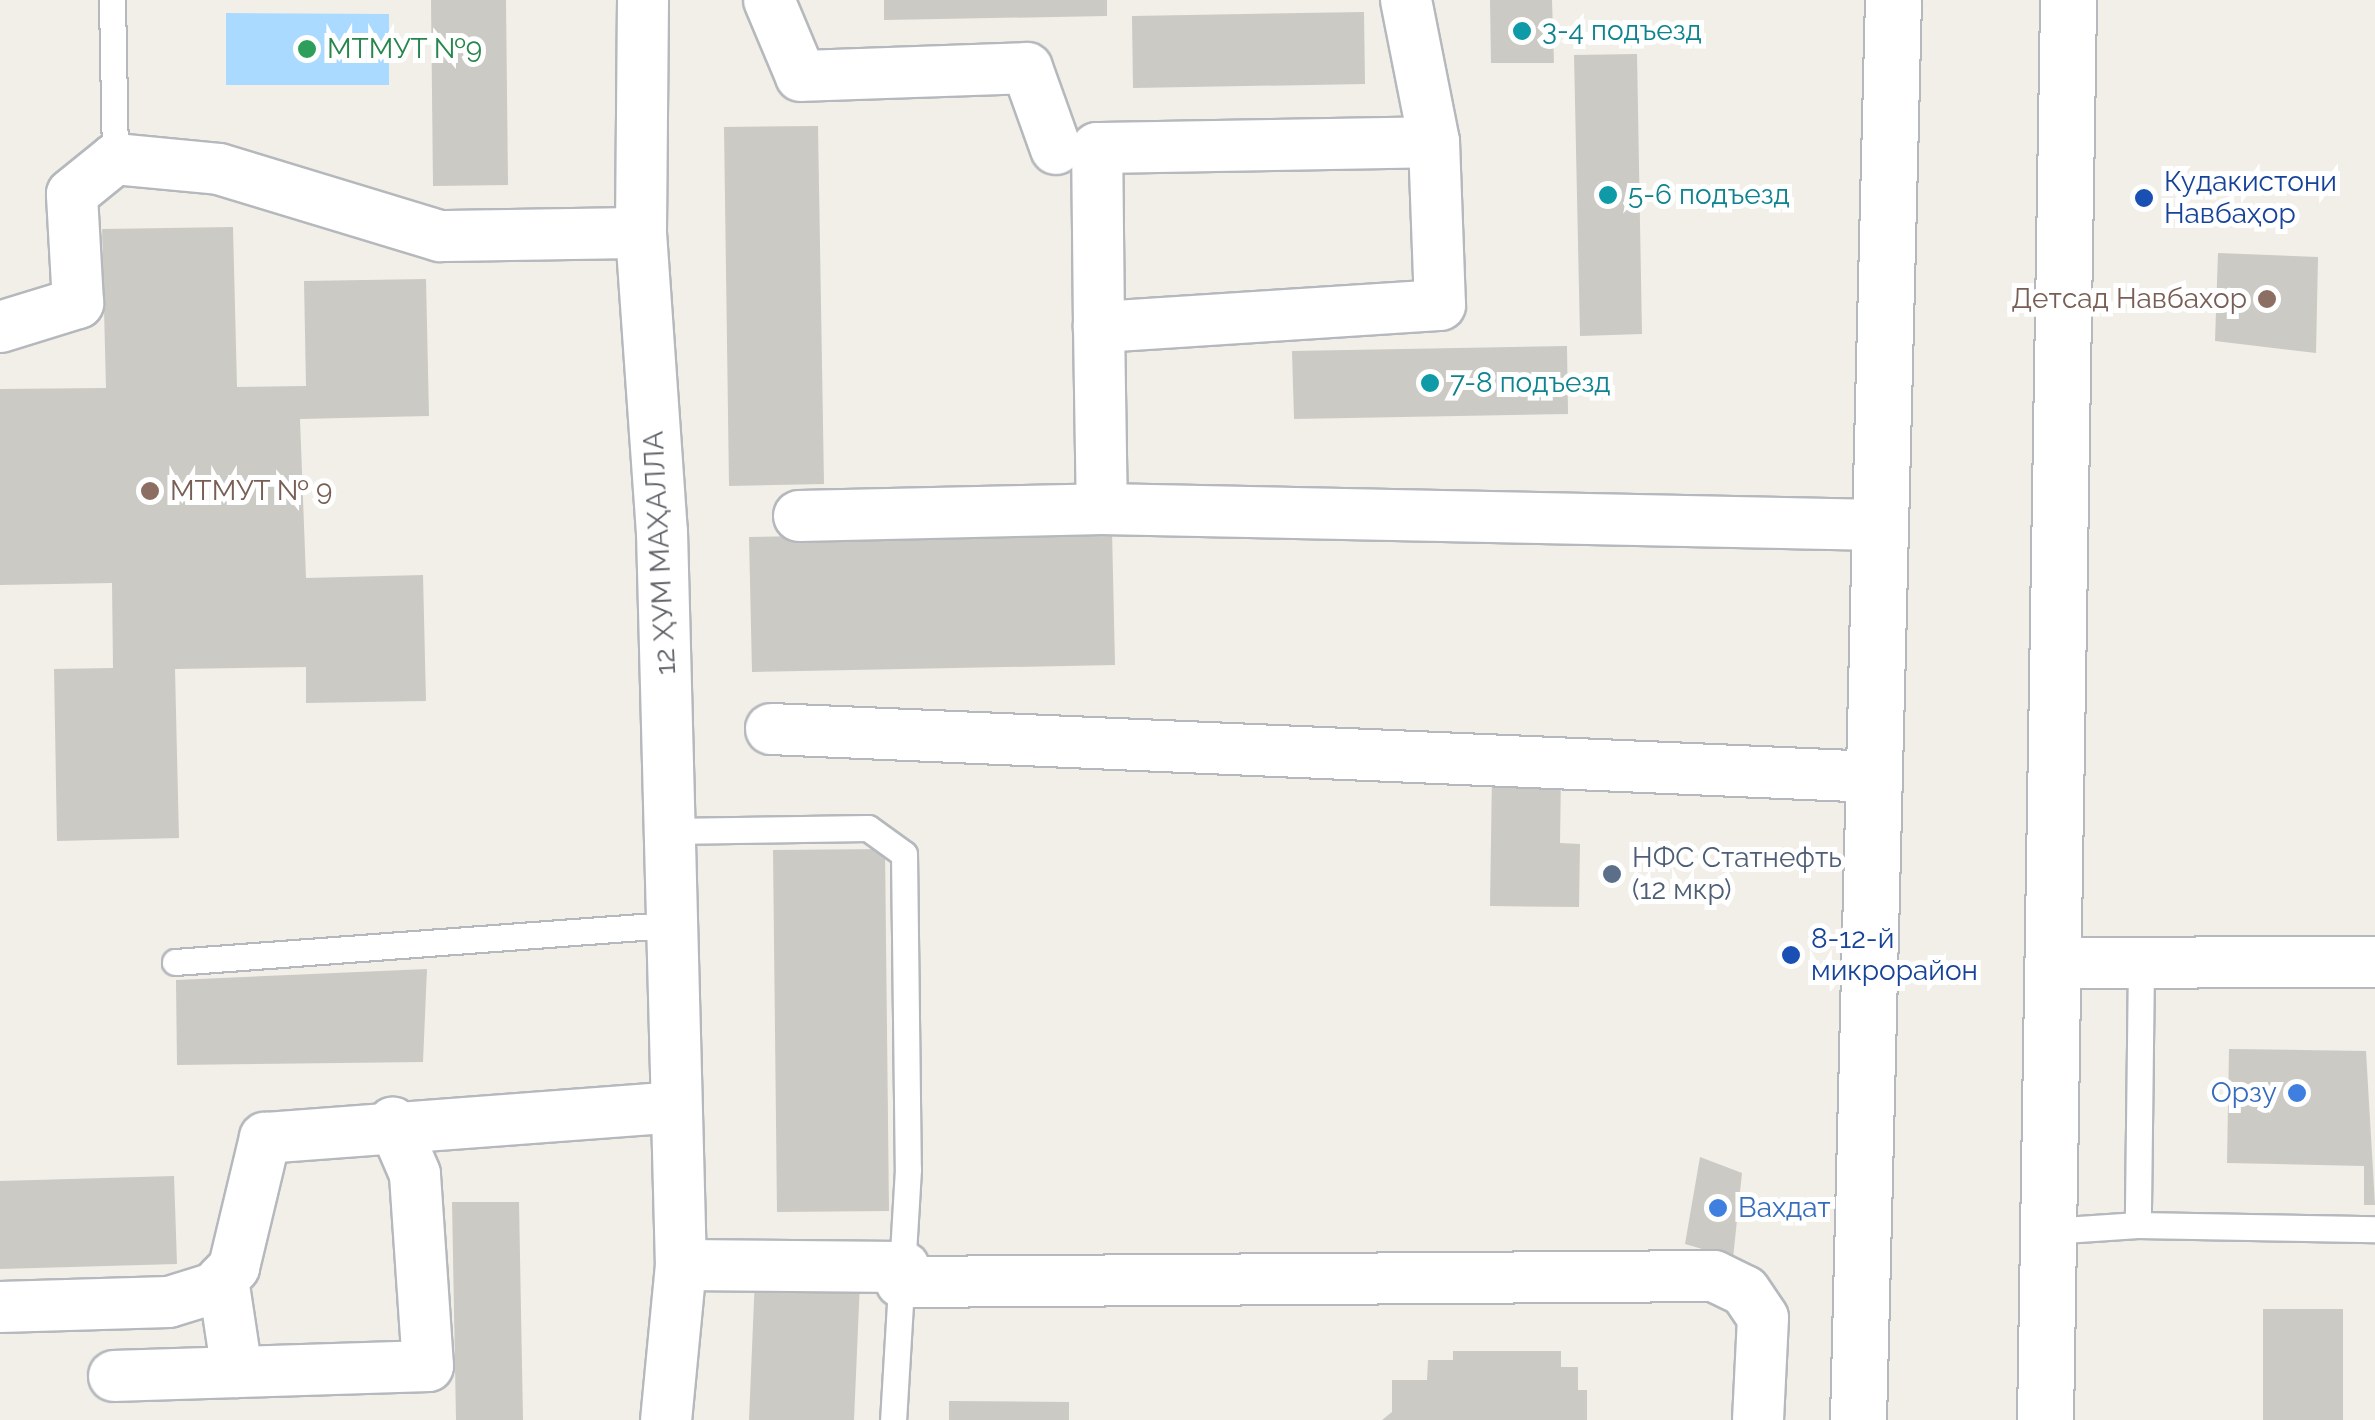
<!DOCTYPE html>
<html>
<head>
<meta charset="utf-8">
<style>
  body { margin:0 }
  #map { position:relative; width:2375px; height:1420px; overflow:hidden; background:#f1efe8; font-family:Raleway,sans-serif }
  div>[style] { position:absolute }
  .water>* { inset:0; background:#aadaff }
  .building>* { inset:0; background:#cccac5 }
  .roads { filter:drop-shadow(2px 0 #b5b8bc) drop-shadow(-2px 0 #b5b8bc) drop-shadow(0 2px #b5b8bc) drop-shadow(0 -2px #b5b8bc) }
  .lane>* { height:25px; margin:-12.5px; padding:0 12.5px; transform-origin:12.5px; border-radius:12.5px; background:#fff }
  .street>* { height:50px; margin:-25px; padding:0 25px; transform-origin:25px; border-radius:25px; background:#fff }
  .secondary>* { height:55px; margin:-27.5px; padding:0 27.5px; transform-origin:27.5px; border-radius:27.5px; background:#fff }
  .dots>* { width:28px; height:28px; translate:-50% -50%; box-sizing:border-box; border:5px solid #fff; border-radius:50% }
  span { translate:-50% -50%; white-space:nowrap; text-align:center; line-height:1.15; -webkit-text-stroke:10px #fff; paint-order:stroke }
  .culture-label { font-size:28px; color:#0d838f }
  .left { translate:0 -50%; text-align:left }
  .leisure-label { font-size:28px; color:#27864d }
  .transit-label { font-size:28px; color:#164399 }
  .education-label { font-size:28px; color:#785e54 }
  .right { translate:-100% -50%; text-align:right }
  .street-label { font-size:28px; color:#5f6368 }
  .service-label { font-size:28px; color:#4e5e75 }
  .shop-label { font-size:28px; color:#366cbe }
</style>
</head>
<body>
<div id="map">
  <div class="water">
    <i style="clip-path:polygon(226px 13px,389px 14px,389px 85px,226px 85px)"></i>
  </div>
  <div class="building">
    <i style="clip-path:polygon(431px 0,506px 0,508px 185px,433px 186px)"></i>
    <i style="clip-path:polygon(884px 0,1107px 0,1107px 16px,884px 20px)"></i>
    <i style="clip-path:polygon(1490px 0,1552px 0,1554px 63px,1491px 63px)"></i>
    <i style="clip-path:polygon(1364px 12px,1365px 84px,1133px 88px,1132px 16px)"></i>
    <i style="clip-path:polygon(1637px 54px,1642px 334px,1580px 336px,1574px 55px)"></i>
    <i style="clip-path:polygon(818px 126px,824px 484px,729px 486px,724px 127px)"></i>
    <i style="clip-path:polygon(233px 227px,237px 387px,306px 386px,304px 281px,426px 279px,429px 416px,300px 419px,306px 578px,423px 575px,426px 701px,306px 703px,306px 667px,175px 669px,179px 838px,57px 841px,54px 669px,113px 668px,112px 583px,0 585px,0 389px,106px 388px,102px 229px)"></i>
    <i style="clip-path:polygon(2218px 253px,2318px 257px,2316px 353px,2215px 341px)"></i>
    <i style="clip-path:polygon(1567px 346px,1568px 414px,1294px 419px,1292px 351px)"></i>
    <i style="clip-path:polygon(1112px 530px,1115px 665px,752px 672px,749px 537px)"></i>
    <i style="clip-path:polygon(1492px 772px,1561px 773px,1560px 843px,1580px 844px,1579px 907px,1490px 906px)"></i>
    <i style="clip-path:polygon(885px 849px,889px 1211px,777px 1212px,773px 850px)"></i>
    <i style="clip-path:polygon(427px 969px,423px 1062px,177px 1065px,176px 980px)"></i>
    <i style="clip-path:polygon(2229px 1049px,2366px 1051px,2375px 1205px,2364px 1205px,2364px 1166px,2227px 1163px)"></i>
    <i style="clip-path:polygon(1700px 1157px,1742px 1173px,1733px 1258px,1685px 1244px)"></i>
    <i style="clip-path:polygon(174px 1176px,177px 1264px,0 1269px,0 1181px)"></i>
    <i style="clip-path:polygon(452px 1202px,519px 1202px,523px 1420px,456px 1420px)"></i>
    <i style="clip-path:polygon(755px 1277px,860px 1282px,854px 1420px,749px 1420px)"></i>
    <i style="clip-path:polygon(2263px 1309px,2343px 1309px,2343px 1420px,2263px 1420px)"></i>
    <i style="clip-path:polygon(1453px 1351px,1561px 1351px,1561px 1367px,1578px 1367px,1578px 1390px,1587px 1390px,1587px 1420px,1382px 1420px,1392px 1412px,1392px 1380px,1427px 1380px,1428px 1360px,1453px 1360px)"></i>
    <i style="clip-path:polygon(949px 1401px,1069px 1402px,1069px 1420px,949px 1420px)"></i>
  </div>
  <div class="roads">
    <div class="lane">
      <i style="left:112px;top:0;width:159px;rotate:88.9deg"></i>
      <i style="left:670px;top:831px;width:198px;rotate:-0.9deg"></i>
      <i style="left:868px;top:828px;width:44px;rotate:35.8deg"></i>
      <i style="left:904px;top:854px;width:315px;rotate:89.3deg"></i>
      <i style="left:908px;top:1169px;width:251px;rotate:93.4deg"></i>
      <i style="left:175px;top:962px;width:497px;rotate:-4.3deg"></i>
      <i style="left:2141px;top:963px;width:262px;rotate:90.7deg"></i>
      <i style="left:2138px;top:1225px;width:237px;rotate:1deg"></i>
      <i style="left:2049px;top:1231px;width:89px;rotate:-3.9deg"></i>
    </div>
    <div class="street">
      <i style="left:643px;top:0;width:233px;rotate:90.5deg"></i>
      <i style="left:641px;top:233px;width:300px;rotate:86deg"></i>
      <i style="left:662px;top:532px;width:733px;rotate:88.52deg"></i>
      <i style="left:681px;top:1265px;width:156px;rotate:95.5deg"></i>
      <i style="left:769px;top:0;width:82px;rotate:67.2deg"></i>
      <i style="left:801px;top:76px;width:226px;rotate:-2deg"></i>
      <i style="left:1027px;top:68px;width:86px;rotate:70.3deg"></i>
      <i style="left:1406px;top:0;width:145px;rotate:78.8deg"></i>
      <i style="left:1434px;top:142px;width:163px;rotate:87.9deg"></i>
      <i style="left:1440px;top:305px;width:342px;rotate:176.3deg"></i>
      <i style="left:1099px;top:327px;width:182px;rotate:89.1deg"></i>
      <i style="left:1102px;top:509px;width:779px;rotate:1.18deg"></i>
      <i style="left:0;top:327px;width:82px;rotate:-17.1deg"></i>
      <i style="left:78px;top:303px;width:109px;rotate:-93.2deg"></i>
      <i style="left:72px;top:194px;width:55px;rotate:-39.1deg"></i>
      <i style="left:115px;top:159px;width:104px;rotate:5.5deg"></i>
      <i style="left:219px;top:169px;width:231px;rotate:16.9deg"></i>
      <i style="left:440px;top:236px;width:201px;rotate:-0.9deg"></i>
      <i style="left:1099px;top:327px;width:179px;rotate:-90.6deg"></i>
      <i style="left:1097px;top:148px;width:337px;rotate:-1deg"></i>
      <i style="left:799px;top:516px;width:303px;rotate:-1.3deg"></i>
      <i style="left:771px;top:729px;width:1103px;rotate:2.49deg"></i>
      <i style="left:2055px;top:963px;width:320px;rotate:-0.2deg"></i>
      <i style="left:681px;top:1265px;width:223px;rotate:0.5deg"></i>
      <i style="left:223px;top:1279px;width:94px;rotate:81.4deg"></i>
      <i style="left:901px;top:1282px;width:813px;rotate:-0.42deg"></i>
      <i style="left:1714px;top:1276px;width:34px;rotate:26deg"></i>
      <i style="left:1745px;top:1291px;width:32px;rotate:56deg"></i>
      <i style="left:1763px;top:1318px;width:102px;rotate:92.8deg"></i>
      <i style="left:0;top:1307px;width:169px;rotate:-1.7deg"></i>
      <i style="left:169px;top:1302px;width:47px;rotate:-17.3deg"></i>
      <i style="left:214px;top:1288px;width:29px;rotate:-46deg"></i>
      <i style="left:234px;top:1267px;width:133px;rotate:-76.5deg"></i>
      <i style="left:265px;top:1138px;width:409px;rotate:-4.3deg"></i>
      <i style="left:114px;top:1376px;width:314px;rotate:-1.8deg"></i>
      <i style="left:428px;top:1366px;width:192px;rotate:-93.9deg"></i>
      <i style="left:415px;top:1174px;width:56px;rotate:-113.3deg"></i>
    </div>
    <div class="secondary">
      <i style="left:1858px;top:1420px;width:1420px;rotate:-88.59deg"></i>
      <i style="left:2045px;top:1420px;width:1420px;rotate:-89.07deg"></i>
    </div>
  </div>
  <div class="dots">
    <i style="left:1522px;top:31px;background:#0f9aa8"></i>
    <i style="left:307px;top:49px;background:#2e9e5b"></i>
    <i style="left:1608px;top:195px;background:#0f9aa8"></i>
    <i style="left:2144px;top:198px;background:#1a4fb4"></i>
    <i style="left:2267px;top:299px;background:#8d6e63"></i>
    <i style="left:1430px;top:383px;background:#0f9aa8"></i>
    <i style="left:150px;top:491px;background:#8d6e63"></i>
    <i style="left:1612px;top:874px;background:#5c6f8a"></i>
    <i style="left:1791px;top:955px;background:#1a4fb4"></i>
    <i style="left:2297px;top:1093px;background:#3f7fe0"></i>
    <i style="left:1718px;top:1208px;background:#3f7fe0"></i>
  </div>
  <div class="culture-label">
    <span class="left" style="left:1542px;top:31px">3-4 подъезд</span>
    <span class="left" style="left:1628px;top:195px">5-6 подъезд</span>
    <span class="left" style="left:1450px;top:383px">7-8 подъезд</span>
  </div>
  <div class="leisure-label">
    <span class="left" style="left:327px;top:49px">МТМУТ №9</span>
  </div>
  <div class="transit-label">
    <span class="left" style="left:2164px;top:198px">Кудакистони<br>Навбаҳор</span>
    <span class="left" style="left:1811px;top:955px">8-12-й<br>микрорайон</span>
  </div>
  <div class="education-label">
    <span class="right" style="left:2247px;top:299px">Детсад Навбахор</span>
    <span class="left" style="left:170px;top:491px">МТМУТ № 9</span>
  </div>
  <div class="street-label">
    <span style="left:660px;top:553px;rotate:-93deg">12 ҲУМ МАҲАЛЛА</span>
  </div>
  <div class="service-label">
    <span class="left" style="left:1632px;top:874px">НФС Статнефть<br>(12 мкр)</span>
  </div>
  <div class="shop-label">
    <span class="right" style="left:2277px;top:1093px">Орзу</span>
    <span class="left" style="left:1738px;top:1208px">Вахдат</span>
  </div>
</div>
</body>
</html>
